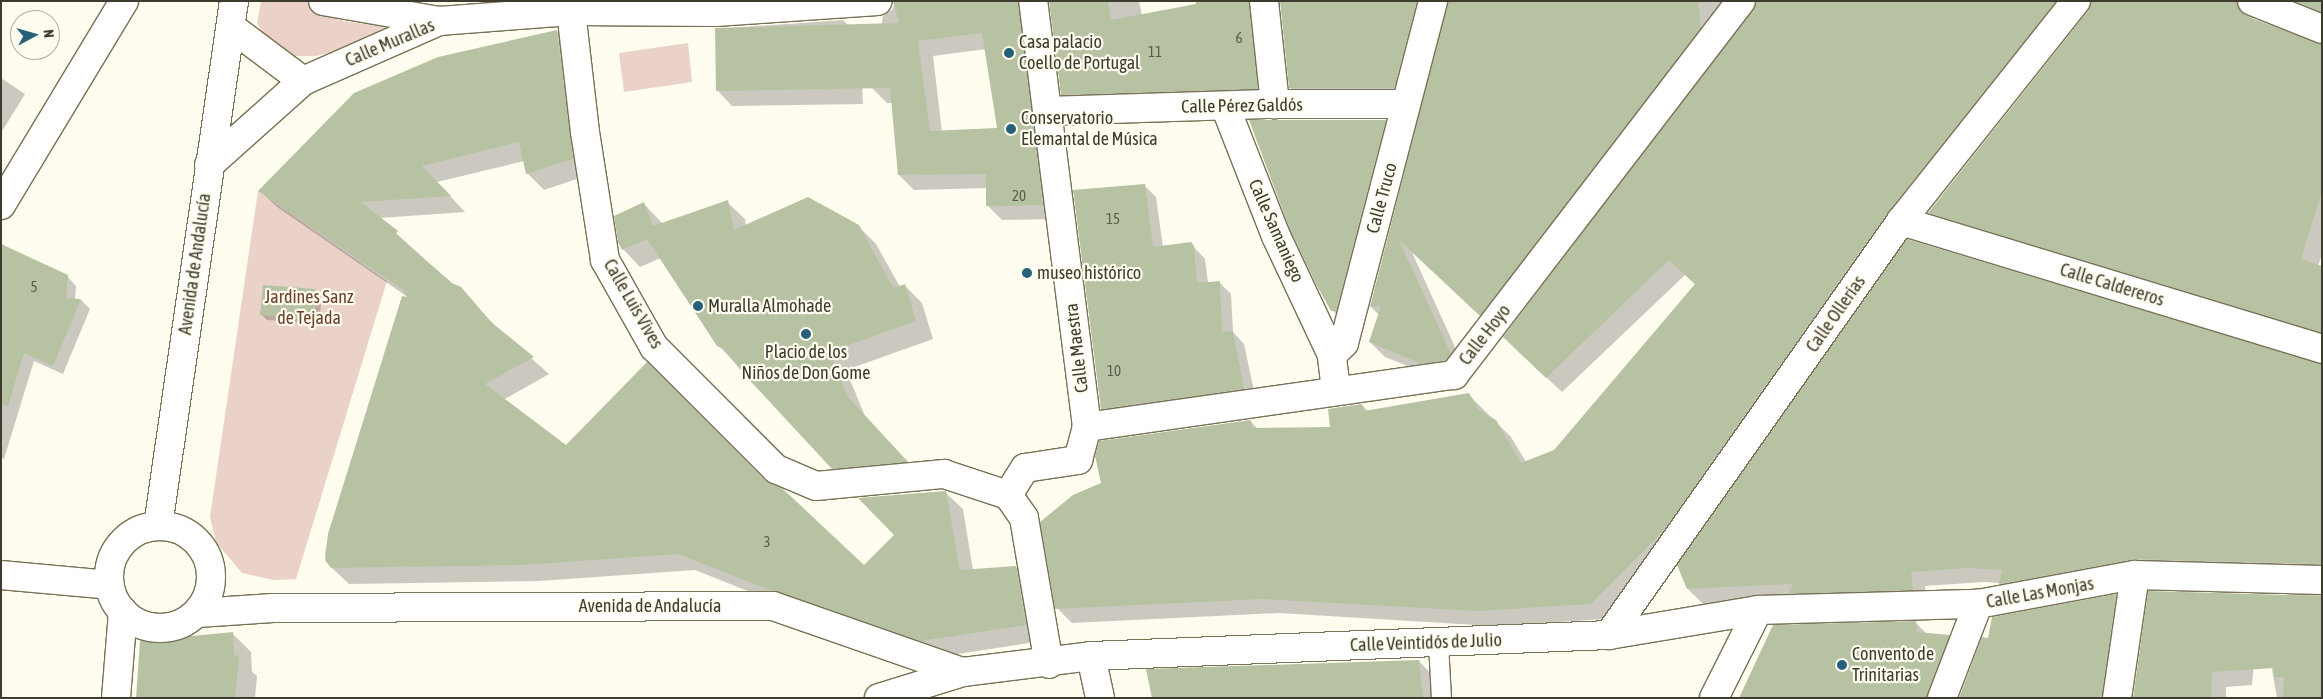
<!DOCTYPE html>
<html>
<head>
<meta charset="utf-8">
<style>
  body { margin:0 }
  #map { position:relative; width:2323px; height:699px; overflow:hidden; background:#fefcef; font-family:"Asap Condensed",sans-serif }
  div>[style] { position:absolute }
  .green>* { inset:0; background:#ebd2c8 }
  .shadow>* { inset:0; background:#0003 }
  .building>* { inset:0; background:#b7c2a3 }
  .roads { filter:drop-shadow(1px 0 #777155) drop-shadow(-1px 0 #777155) drop-shadow(0 1px #777155) drop-shadow(0 -1px #777155) }
  .lane>* { height:19px; margin:-9.5px; padding:0 9.5px; transform-origin:9.5px; border-radius:9.5px; background:#fff }
  .street>* { height:28px; margin:-14px; padding:0 14px; transform-origin:14px; border-radius:14px; background:#fff }
  .secondary>* { height:28px; margin:-14px; padding:0 14px; transform-origin:14px; border-radius:14px; background:#fff }
  .secondary>.ring { margin:-14px; padding:0; box-sizing:content-box; background:none; border:28px solid #fff; border-radius:50% }
  .dots>* { width:14px; height:14px; translate:-50% -50%; box-sizing:border-box; border:2px solid #fefcef; border-radius:50% }
  span { translate:-50% -50%; white-space:nowrap; text-align:center; line-height:1.15; -webkit-text-stroke:4.5px #fefcef; paint-order:stroke }
  .number-label { font-size:15px; color:#5c5d4c }
  .number-label span { -webkit-text-stroke-width:0 }
  .street-label { font-size:18px; color:#3e3b2f }
  .poi-label { font-size:18px; color:#3e3b2f }
  .left { translate:0 -50%; text-align:left }
  .park-label { font-size:18px; color:#70402c }
  .frame { position:absolute; inset:0; border:2px solid #3e3b2f; pointer-events:none }
  .north { position:absolute; left:10px; top:10px; width:50px; height:50px; box-sizing:border-box; background:#fefcef; border:1px solid #b1afa2; border-radius:50%; rotate:84deg; font-size:14px; font-weight:700; line-height:20px; text-align:center; color:#3e3b2f }
  .north::after { content:''; display:block; margin:auto; width:18px; height:22px; background:#266079; clip-path:polygon(50% 0,100% 100%,50% 72%,0 100%) }
</style>
</head>
<body>
<div id="map">
  <div class="green">
    <i style="clip-path:polygon(261px 1px,317px 1px,328px 16px,343px 21px,394px 28px,372px 43px,316px 56px,291px 56px,269px 42px,257px 23px)"></i>
    <i style="clip-path:polygon(688px 43px,692px 82px,624px 92px,619px 53px)"></i>
    <i style="clip-path:polygon(258px 191px,387px 281px,296px 579px,274px 580px,242px 573px,216px 542px,210px 517px)"></i>
  </div>
  <div class="shadow">
    <i style="clip-path:polygon(evenodd,895px 1px,1139px 1px,1142px 16px,1198px 5px,1198px 1px,1275px 1px,1272px 103px,1077px 109px,1062px 94px,1050px 2px,1039px 3px,1057px 219px,1002px 220px,987px 205px,987px 188px,914px 190px,899px 175px,892px 103px,887px 103px,872px 88px,883px 16px,893px 9px,895px 1px,986px 49px,998px 129px,942px 132px,933px 56px,986px 49px)"></i>
    <i style="clip-path:polygon(1281px 1px,1443px 1px,1409px 103px,1305px 103px,1290px 88px)"></i>
    <i style="clip-path:polygon(1447px 1px,2264px 1px,2252px 11px,2253px 20px,2322px 45px,2322px 254px,2318px 266px,2322px 267px,2322px 342px,1944px 227px,1929px 213px,2089px 11px,2091px 1px,2079px 6px,1606px 619px,1493px 626px,1279px 613px,1072px 623px,1057px 608px,1250px 421px,1258px 429px,1331px 428px,1362px 405px,1368px 411px,1468px 394px,1511px 437px,1526px 462px,1555px 451px,1696px 285px,1685px 275px,1562px 392px,1519px 352px,1755px 11px,1756px 1px,1744px 6px,1496px 329px,1411px 250px,1465px 369px,1438px 378px,1385px 357px,1370px 342px,1379px 315px,1371px 307px)"></i>
    <i style="clip-path:polygon(2269px 1px,2322px 1px,2322px 21px)"></i>
    <i style="clip-path:polygon(843px 20px,859px 36px,863px 104px,732px 106px,717px 90px,716px 29px)"></i>
    <i style="clip-path:polygon(557px 31px,574px 48px,589px 175px,544px 190px,527px 173px,524px 161px,437px 182px,465px 212px,380px 218px,451px 284px,460px 288px,498px 329px,549px 374px,503px 400px,566px 446px,764px 481px,864px 567px,946px 493px,963px 509px,973px 570px,1016px 567px,1032px 584px,1042px 641px,938px 657px,788px 607px,695px 570px,539px 581px,349px 584px,332px 568px,325px 554px,329px 534px,409px 298px,277px 207px,260px 191px)"></i>
    <i style="clip-path:polygon(1px 78px,25px 94px,1px 133px)"></i>
    <i style="clip-path:polygon(1385px 121px,1399px 135px,1347px 325px,1332px 310px)"></i>
    <i style="clip-path:polygon(1144px 185px,1156px 197px,1163px 247px,1190px 243px,1205px 259px,1208px 283px,1219px 282px,1231px 294px,1233px 332px,1244px 344px,1256px 400px,1114px 421px,1102px 409px)"></i>
    <i style="clip-path:polygon(727px 202px,745px 219px,746px 226px,858px 226px,876px 244px,900px 287px,904px 285px,922px 303px,933px 339px,846px 370px,865px 416px,924px 479px,851px 486px,718px 345px,661px 258px,640px 267px,623px 249px,644px 204px,663px 224px)"></i>
    <i style="clip-path:polygon(1px 246px,67px 276px,76px 286px,75px 300px,81px 300px,90px 309px,63px 374px,34px 361px,4px 459px,1px 458px)"></i>
    <i style="clip-path:polygon(315px 291px,321px 296px,320px 324px,267px 320px,262px 315px)"></i>
    <i style="clip-path:polygon(2322px 364px,2322px 580px,2269px 577px,2015px 599px,2000px 583px,1984px 582px,1925px 586px,1927px 605px,1795px 599px,1703px 604px,1688px 589px)"></i>
    <i style="clip-path:polygon(2259px 595px,2322px 595px,2322px 698px,2277px 698px)"></i>
    <i style="clip-path:polygon(2116px 596px,2131px 611px,2118px 698px,1960px 698px,1989px 639px,1993px 618px)"></i>
    <i style="clip-path:polygon(2259px 610px,2252px 685px,2226px 687px,2226px 698px,2134px 698px)"></i>
    <i style="clip-path:polygon(1916px 623px,1927px 634px,1949px 636px,1964px 651px,1947px 698px,1740px 698px)"></i>
    <i style="clip-path:polygon(233px 634px,251px 652px,252px 672px,257px 676px,255px 698px,137px 698px)"></i>
    <i style="clip-path:polygon(1419px 661px,1434px 677px,1437px 698px,1153px 698px)"></i>
  </div>
  <div class="building">
    <i style="clip-path:polygon(evenodd,893px 1px,1018px 1px,1043px 205px,986px 206px,986px 174px,898px 175px,890px 88px,716px 91px,715px 28px,899px 23px,893px 1px,982px 33px,997px 128px,930px 131px,918px 41px,982px 33px)"></i>
    <i style="clip-path:polygon(1049px 1px,1108px 1px,1111px 20px,1196px 4px,1196px 1px,1249px 1px,1258px 89px,1061px 95px)"></i>
    <i style="clip-path:polygon(1280px 1px,1417px 1px,1394px 88px,1289px 88px)"></i>
    <i style="clip-path:polygon(1448px 1px,1698px 1px,1701px 28px,1480px 316px,1399px 240px,1451px 354px,1445px 360px,1422px 364px,1369px 342px,1381px 306px,1370px 307px)"></i>
    <i style="clip-path:polygon(1758px 1px,2056px 1px,1888px 212px,1663px 531px,1591px 604px,1477px 611px,1263px 599px,1055px 609px,1040px 522px,1073px 495px,1101px 483px,1095px 456px,1099px 441px,1251px 420px,1252px 428px,1330px 427px,1328px 409px,1362px 404px,1364px 411px,1469px 393px,1479px 410px,1496px 420px,1521px 463px,1554px 450px,1695px 284px,1669px 260px,1546px 378px,1503px 337px)"></i>
    <i style="clip-path:polygon(2091px 1px,2237px 1px,2239px 10px,2246px 16px,2322px 44px,2322px 191px,2301px 259px,2322px 266px,2322px 333px,1928px 213px,2088px 11px)"></i>
    <i style="clip-path:polygon(2295px 1px,2322px 1px,2322px 12px)"></i>
    <i style="clip-path:polygon(557px 30px,573px 159px,526px 174px,519px 142px,422px 166px,451px 196px,361px 202px,398px 231px,396px 234px,452px 283px,461px 287px,491px 322px,534px 357px,485px 384px,566px 445px,647px 362px,765px 480px,783px 489px,864px 565px,894px 535px,858px 498px,946px 491px,960px 570px,1016px 566px,1026px 625px,921px 641px,770px 590px,678px 554px,522px 565px,331px 568px,325px 560px,328px 534px,402px 296px,407px 297px,403px 290px,258px 191px,354px 93px,438px 57px)"></i>
    <i style="clip-path:polygon(1249px 120px,1386px 120px,1336px 311px,1331px 311px,1316px 284px,1290px 230px)"></i>
    <i style="clip-path:polygon(1145px 184px,1153px 247px,1191px 242px,1194px 246px,1197px 283px,1220px 281px,1222px 332px,1233px 331px,1244px 389px,1101px 409px,1073px 190px)"></i>
    <i style="clip-path:polygon(808px 197px,859px 225px,893px 288px,905px 284px,916px 321px,829px 352px,848px 397px,908px 462px,832px 469px,742px 372px,724px 349px,717px 346px,647px 239px,622px 250px,618px 242px,614px 216px,644px 202px,653px 226px,728px 200px,734px 230px)"></i>
    <i style="clip-path:polygon(1907px 239px,2322px 364px,2322px 564px,2135px 559px,1999px 584px,2002px 570px,1968px 568px,1911px 572px,1913px 590px,1788px 594px,1793px 584px,1687px 589px,1677px 565px)"></i>
    <i style="clip-path:polygon(1px 244px,68px 275px,66px 298px,81px 299px,53px 366px,24px 353px,8px 406px,1px 405px)"></i>
    <i style="clip-path:polygon(263px 285px,316px 289px,315px 320px,260px 315px)"></i>
    <i style="clip-path:polygon(2148px 591px,2322px 596px,2322px 698px,2283px 698px,2284px 677px,2274px 677px,2274px 668px,2212px 672px,2211px 698px,2133px 698px)"></i>
    <i style="clip-path:polygon(2116px 594px,2102px 698px,1959px 698px,1982px 637px,1988px 638px,1992px 617px)"></i>
    <i style="clip-path:polygon(1916px 621px,1917px 632px,1950px 635px,1927px 698px,1739px 698px,1773px 625px)"></i>
    <i style="clip-path:polygon(233px 632px,234px 655px,239px 656px,235px 698px,136px 698px,140px 641px)"></i>
    <i style="clip-path:polygon(1419px 660px,1423px 698px,1152px 698px,1146px 669px)"></i>
  </div>
  <div class="roads">
    <div class="lane">
      <i style="left:1438px;top:643px;width:55px;rotate:86.9deg"></i>
    </div>
    <div class="street">
      <i style="left:323px;top:1px;width:118px;rotate:9.8deg"></i>
      <i style="left:573px;top:1px;width:10px;rotate:101deg"></i>
      <i style="left:571px;top:11px;width:122px;rotate:83.4deg"></i>
      <i style="left:585px;top:132px;width:130px;rotate:81.1deg"></i>
      <i style="left:605px;top:260px;width:100px;rotate:60.6deg"></i>
      <i style="left:654px;top:347px;width:173px;rotate:45deg"></i>
      <i style="left:776px;top:469px;width:43px;rotate:23deg"></i>
      <i style="left:816px;top:486px;width:129px;rotate:-5.4deg"></i>
      <i style="left:944px;top:474px;width:67px;rotate:18.2deg"></i>
      <i style="left:1008px;top:495px;width:28px;rotate:55deg"></i>
      <i style="left:1024px;top:518px;width:148px;rotate:80.3deg"></i>
      <i style="left:1264px;top:1px;width:104px;rotate:83.9deg"></i>
      <i style="left:2252px;top:1px;width:75px;rotate:21.8deg"></i>
      <i style="left:231px;top:27px;width:90px;rotate:36.9deg"></i>
      <i style="left:1225px;top:106px;width:140px;rotate:68.6deg"></i>
      <i style="left:1276px;top:236px;width:132px;rotate:64.8deg"></i>
      <i style="left:1047px;top:111px;width:228px;rotate:-1.8deg"></i>
      <i style="left:1275px;top:104px;width:131px"></i>
      <i style="left:209px;top:165px;width:126px;rotate:-41.8deg"></i>
      <i style="left:303px;top:81px;width:149px;rotate:-23.8deg"></i>
      <i style="left:439px;top:21px;width:132px;rotate:-4.3deg"></i>
      <i style="left:571px;top:11px;width:145px;rotate:0.4deg"></i>
      <i style="left:716px;top:12px;width:162px;rotate:-3.9deg"></i>
      <i style="left:1901px;top:221px;width:440px;rotate:16.9deg"></i>
      <i style="left:1336px;top:390px;width:35px;rotate:-97deg"></i>
      <i style="left:1332px;top:355px;width:17px;rotate:-45deg"></i>
      <i style="left:1344px;top:343px;width:353px;rotate:-75.4deg"></i>
      <i style="left:1087px;top:427px;width:371px;rotate:-8.1deg"></i>
      <i style="left:1454px;top:375px;width:471px;rotate:-52.5deg"></i>
      <i style="left:1008px;top:495px;width:32px;rotate:-58deg"></i>
      <i style="left:1025px;top:468px;width:54px;rotate:-8.6deg"></i>
      <i style="left:1078px;top:460px;width:34px;rotate:-75deg"></i>
      <i style="left:1087px;top:427px;width:429px;rotate:-97.2deg"></i>
      <i style="left:1px;top:575px;width:109px;rotate:5.2deg"></i>
      <i style="left:1609px;top:635px;width:507px;rotate:-54.8deg"></i>
      <i style="left:1901px;top:221px;width:281px;rotate:-51.5deg"></i>
      <i style="left:1091px;top:656px;width:518px;rotate:-2.32deg"></i>
      <i style="left:1609px;top:635px;width:151px;rotate:-9.5deg"></i>
      <i style="left:1758px;top:610px;width:220px;rotate:-1.6deg"></i>
      <i style="left:1978px;top:604px;width:160px;rotate:-10.5deg"></i>
      <i style="left:2135px;top:575px;width:187px;rotate:1.5deg"></i>
      <i style="left:879px;top:698px;width:88px;rotate:-17.2deg"></i>
      <i style="left:1714px;top:698px;width:98px;rotate:-63.4deg"></i>
      <i style="left:1942px;top:698px;width:101px;rotate:-69deg"></i>
      <i style="left:2117px;top:698px;width:124px;rotate:-81.7deg"></i>
    </div>
    <div class="secondary">
      <i style="left:1px;top:205px;width:238px;rotate:-58.9deg"></i>
      <i style="left:158px;top:526px;width:530px;rotate:-81.76deg"></i>
      <i class="ring" style="left:109px;top:526px;width:74px;height:74px"></i>
      <i style="left:198px;top:613px;width:75px;rotate:-3.8deg"></i>
      <i style="left:273px;top:608px;width:500px;rotate:-0.23deg"></i>
      <i style="left:773px;top:606px;width:201px;rotate:19.2deg"></i>
      <i style="left:963px;top:672px;width:129px;rotate:-7.1deg"></i>
      <i style="left:1091px;top:656px;width:43px;rotate:77.9deg"></i>
      <i style="left:116px;top:698px;width:87px;rotate:-85.4deg"></i>
    </div>
  </div>
  <div class="dots">
    <i style="left:1009px;top:53px;background:#266079"></i>
    <i style="left:1011px;top:129px;background:#266079"></i>
    <i style="left:1027px;top:273px;background:#266079"></i>
    <i style="left:698px;top:306px;background:#266079"></i>
    <i style="left:806px;top:334px;background:#266079"></i>
    <i style="left:1842px;top:665px;background:#266079"></i>
  </div>
  <div class="number-label">
    <span style="left:1239px;top:38px">6</span>
    <span style="left:1155px;top:52px">11</span>
    <span style="left:1019px;top:196px">20</span>
    <span style="left:1113px;top:219px">15</span>
    <span style="left:34px;top:287px">5</span>
    <span style="left:1114px;top:371px">10</span>
    <span style="left:767px;top:542px">3</span>
  </div>
  <div class="street-label">
    <span style="left:390px;top:43px;rotate:-23deg">Calle Murallas</span>
    <span style="left:1242px;top:106px;rotate:-1deg">Calle Pérez Galdós</span>
    <span style="left:1382px;top:198px;rotate:-75deg">Calle Truco</span>
    <span style="left:1276px;top:231px;rotate:66deg">Calle Samaniego</span>
    <span style="left:195px;top:264px;rotate:-82deg">Avenida de Andalucía</span>
    <span style="left:2112px;top:285px;rotate:17deg">Calle Caldereros</span>
    <span style="left:633px;top:304px;rotate:60deg">Calle Luis Vives</span>
    <span style="left:1836px;top:314px;rotate:-55deg">Calle Ollerías</span>
    <span style="left:1485px;top:335px;rotate:-52deg">Calle Hoyo</span>
    <span style="left:1077px;top:348px;rotate:-97deg">Calle Maestra</span>
    <span style="left:2040px;top:593px;rotate:-10deg">Calle Las Monjas</span>
    <span style="left:650px;top:606px">Avenida de Andalucía</span>
    <span style="left:1426px;top:643px;rotate:-2deg">Calle Veintidós de Julio</span>
  </div>
  <div class="poi-label">
    <span class="left" style="left:1019px;top:53px">Casa palacio<br>Coello de Portugal</span>
    <span class="left" style="left:1021px;top:129px">Conservatorio<br>Elemantal de Música</span>
    <span class="left" style="left:1037px;top:273px">museo histórico</span>
    <span class="left" style="left:708px;top:306px">Muralla Almohade</span>
    <span style="left:806px;top:363px">Placio de los<br>Niños de Don Gome</span>
    <span class="left" style="left:1852px;top:665px">Convento de<br>Trinitarias</span>
  </div>
  <div class="park-label">
    <span style="left:309px;top:308px">Jardines Sanz<br>de Tejada</span>
  </div>
  <div class="frame"></div>
  <div class="north">N</div>
</div>
</body>
</html>
